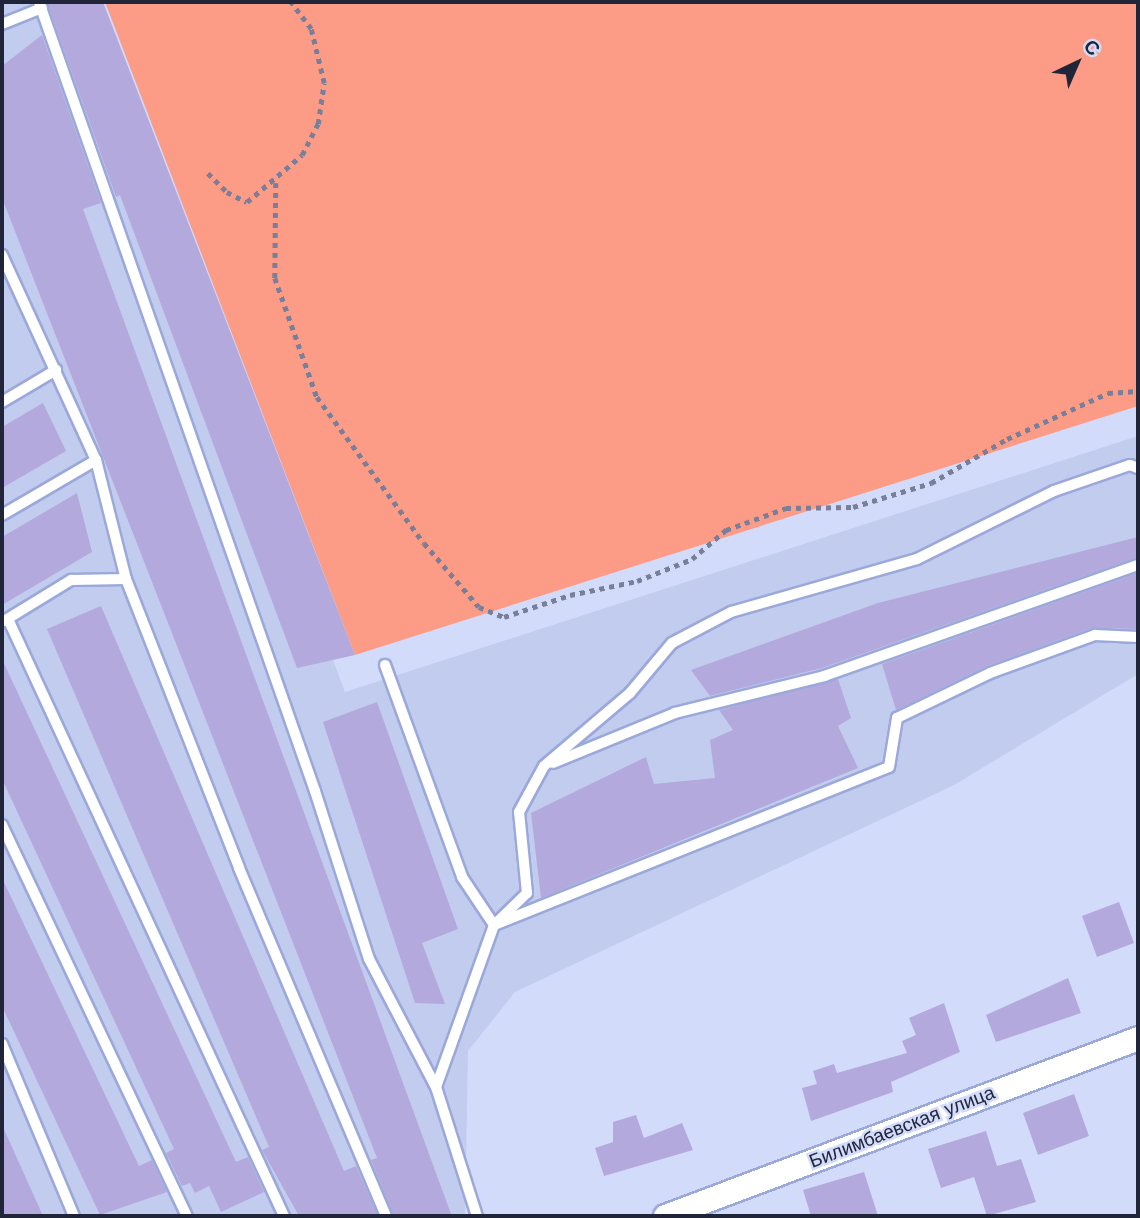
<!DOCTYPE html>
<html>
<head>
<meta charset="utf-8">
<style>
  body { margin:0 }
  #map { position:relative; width:1140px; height:1218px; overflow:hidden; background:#d3dbfb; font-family:"Work Sans",sans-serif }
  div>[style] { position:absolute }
  .built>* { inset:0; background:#c2ccee }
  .green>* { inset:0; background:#fc9b86 }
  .building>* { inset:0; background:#b3a9dd }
  .path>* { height:4.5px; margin-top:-2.25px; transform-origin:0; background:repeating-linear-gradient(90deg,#797f99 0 5px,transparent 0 10px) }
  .roads { filter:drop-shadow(2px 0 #9ba8da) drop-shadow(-2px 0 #9ba8da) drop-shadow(0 2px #9ba8da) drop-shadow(0 -2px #9ba8da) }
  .lane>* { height:10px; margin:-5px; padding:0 5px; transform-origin:5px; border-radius:5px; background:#fff }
  .street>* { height:23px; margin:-11.5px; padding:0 11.5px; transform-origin:11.5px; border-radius:11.5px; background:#fff }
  span { translate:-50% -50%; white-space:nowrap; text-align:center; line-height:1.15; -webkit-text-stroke:5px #d3dbfb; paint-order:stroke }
  .street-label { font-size:19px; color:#212539 }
  .frame { position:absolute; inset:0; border:4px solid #212539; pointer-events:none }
  .north { position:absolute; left:1042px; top:28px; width:70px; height:70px; -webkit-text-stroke:5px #d3dbfb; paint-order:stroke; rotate:44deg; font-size:19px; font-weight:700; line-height:28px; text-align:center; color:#212539 }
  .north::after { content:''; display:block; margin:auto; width:24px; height:32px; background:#212539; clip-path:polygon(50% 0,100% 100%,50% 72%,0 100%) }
</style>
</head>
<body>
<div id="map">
  <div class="built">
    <i style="clip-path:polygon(2px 2px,85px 2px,345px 692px,1138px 436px,1138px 674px,954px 785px,515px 992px,468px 1051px,465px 1216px,2px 1216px)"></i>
  </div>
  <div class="green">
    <i style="clip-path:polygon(105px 2px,1138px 2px,1138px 406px,355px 655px)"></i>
  </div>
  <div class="building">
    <i style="clip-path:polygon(47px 2px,103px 2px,355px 655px,297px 668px,120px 195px,116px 197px)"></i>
    <i style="clip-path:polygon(42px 35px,101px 203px,83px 209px,451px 1214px,394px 1216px,371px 1160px,377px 1158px,2px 198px,2px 66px)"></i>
    <i style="clip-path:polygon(43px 403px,66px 451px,2px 488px,2px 427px)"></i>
    <i style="clip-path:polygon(77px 493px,92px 552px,2px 605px,2px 537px)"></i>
    <i style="clip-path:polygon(1138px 537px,1138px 557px,822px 668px,710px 696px,691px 670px,878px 603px)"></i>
    <i style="clip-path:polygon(1138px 573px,1138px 629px,1092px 628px,987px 666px,896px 710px,882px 664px)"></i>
    <i style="clip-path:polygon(101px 606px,344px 1171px,356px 1166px,378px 1216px,299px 1216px,262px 1150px,269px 1147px,47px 629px)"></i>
    <i style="clip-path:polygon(2px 659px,236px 1162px,248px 1157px,264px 1192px,221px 1212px,209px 1186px,195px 1193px,190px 1183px,182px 1186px,166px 1153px,174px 1149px,2px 779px)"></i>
    <i style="clip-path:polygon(838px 679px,851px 718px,838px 726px,858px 768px,541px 898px,531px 813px,646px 757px,654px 784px,715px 778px,710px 740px,733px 730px,719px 710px)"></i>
    <i style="clip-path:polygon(377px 702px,458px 929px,422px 943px,445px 1004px,415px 1003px,323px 722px)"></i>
    <i style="clip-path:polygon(2px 878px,139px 1166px,152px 1160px,167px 1192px,100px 1215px,2px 1006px)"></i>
    <i style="clip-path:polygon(1119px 902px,1134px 943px,1097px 957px,1082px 916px)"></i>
    <i style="clip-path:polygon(1068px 978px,1081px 1013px,996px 1042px,986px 1015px)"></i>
    <i style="clip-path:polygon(944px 1003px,960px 1052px,891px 1082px,893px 1092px,811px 1121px,802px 1088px,817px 1084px,813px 1071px,834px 1064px,837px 1073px,907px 1053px,902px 1041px,916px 1035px,909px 1018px)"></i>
    <i style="clip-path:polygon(1074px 1094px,1089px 1136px,1038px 1155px,1023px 1113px)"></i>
    <i style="clip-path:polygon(636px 1115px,644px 1138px,682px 1123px,693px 1150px,604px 1176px,595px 1148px,613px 1142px,613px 1122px)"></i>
    <i style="clip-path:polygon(2px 1125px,43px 1216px,2px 1216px)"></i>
    <i style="clip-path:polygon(986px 1131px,997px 1166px,1021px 1159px,1036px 1202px,987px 1216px,974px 1177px,941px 1188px,928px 1149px)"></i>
    <i style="clip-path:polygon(864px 1172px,878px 1216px,811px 1216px,803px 1190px)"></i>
  </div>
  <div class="path">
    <i style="left:208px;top:173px;width:27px;rotate:45deg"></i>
    <i style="left:227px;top:192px;width:22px;rotate:27deg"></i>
    <i style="left:247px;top:202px;width:72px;rotate:-40.5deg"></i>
    <i style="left:302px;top:155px;width:35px;rotate:-63deg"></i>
    <i style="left:318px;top:124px;width:41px;rotate:-81.7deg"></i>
    <i style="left:324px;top:83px;width:56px;rotate:-103.5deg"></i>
    <i style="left:311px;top:29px;width:34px;rotate:-127deg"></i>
    <i style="left:276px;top:183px;width:95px;rotate:90.6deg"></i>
    <i style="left:275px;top:278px;width:126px;rotate:70.6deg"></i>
    <i style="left:317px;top:397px;width:181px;rotate:53.8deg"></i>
    <i style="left:424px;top:543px;width:84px;rotate:49.3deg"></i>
    <i style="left:479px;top:607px;width:27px;rotate:22deg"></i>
    <i style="left:504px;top:617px;width:70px;rotate:-18.4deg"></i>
    <i style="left:570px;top:595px;width:68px;rotate:-11.8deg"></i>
    <i style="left:637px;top:581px;width:59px;rotate:-21.8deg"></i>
    <i style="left:692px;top:559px;width:45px;rotate:-40.5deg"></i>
    <i style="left:726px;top:530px;width:64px;rotate:-20.1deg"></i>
    <i style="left:786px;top:508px;width:67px;rotate:-0.9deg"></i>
    <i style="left:853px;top:507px;width:82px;rotate:-17.1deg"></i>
    <i style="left:931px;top:483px;width:88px;rotate:-30.1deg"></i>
    <i style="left:1007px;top:439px;width:111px;rotate:-24.5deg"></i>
    <i style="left:1108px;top:393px;width:30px;rotate:-4deg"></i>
  </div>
  <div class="roads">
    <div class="lane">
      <i style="left:39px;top:2px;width:836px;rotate:70.72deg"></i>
      <i style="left:315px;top:791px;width:176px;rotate:72.2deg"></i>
      <i style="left:369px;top:959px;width:144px;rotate:62.4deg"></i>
      <i style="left:436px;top:1087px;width:135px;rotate:72.4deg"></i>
      <i style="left:2px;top:24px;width:43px;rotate:-21.8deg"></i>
      <i style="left:2px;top:255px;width:226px;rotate:65.4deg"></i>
      <i style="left:96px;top:460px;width:123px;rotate:75.9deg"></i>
      <i style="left:126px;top:579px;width:310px;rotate:68.6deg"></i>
      <i style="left:239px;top:868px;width:378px;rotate:67.1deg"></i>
      <i style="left:2px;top:402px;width:63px;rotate:-30.7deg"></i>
      <i style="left:2px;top:515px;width:109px;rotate:-30.3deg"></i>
      <i style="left:8px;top:619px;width:658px;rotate:65.19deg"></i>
      <i style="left:4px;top:621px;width:79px;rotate:-31.5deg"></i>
      <i style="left:71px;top:580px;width:55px;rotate:-1deg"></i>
      <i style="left:385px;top:665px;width:226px;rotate:70deg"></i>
      <i style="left:462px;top:877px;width:58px;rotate:56.3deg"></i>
      <i style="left:494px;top:925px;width:425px;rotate:-21.8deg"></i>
      <i style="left:889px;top:767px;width:50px;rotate:-80.7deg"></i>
      <i style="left:897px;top:718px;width:103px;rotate:-25.8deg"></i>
      <i style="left:990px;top:673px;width:112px;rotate:-19.9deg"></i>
      <i style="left:1095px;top:635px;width:43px;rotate:2.7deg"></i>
      <i style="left:553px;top:763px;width:132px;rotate:-22.3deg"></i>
      <i style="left:675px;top:713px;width:154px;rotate:-13.9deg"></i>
      <i style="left:824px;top:676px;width:333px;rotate:-19.5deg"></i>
      <i style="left:2px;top:825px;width:433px;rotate:64.7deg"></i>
      <i style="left:2px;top:1044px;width:186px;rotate:67.3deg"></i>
      <i style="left:436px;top:1087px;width:172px;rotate:-70.3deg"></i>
      <i style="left:494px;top:925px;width:46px;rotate:-44.1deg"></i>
      <i style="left:527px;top:893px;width:81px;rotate:-95.6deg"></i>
      <i style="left:519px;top:812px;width:52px;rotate:-61.5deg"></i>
      <i style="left:544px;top:766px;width:113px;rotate:-40.3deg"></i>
      <i style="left:630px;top:693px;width:65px;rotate:-50deg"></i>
      <i style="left:672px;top:643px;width:67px;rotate:-27.7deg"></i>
      <i style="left:731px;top:612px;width:193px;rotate:-15.9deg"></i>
      <i style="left:917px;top:559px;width:153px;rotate:-26.4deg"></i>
      <i style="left:1054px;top:491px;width:80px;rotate:-18.9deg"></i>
      <i style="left:1130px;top:465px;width:9px;rotate:21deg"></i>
    </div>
    <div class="street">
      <i style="left:665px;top:1216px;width:505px;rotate:-20.62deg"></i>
    </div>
  </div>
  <div class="street-label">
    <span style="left:902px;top:1127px;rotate:-21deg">Билимбаевская улица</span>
  </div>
  <div class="frame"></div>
  <div class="north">С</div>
</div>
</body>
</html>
